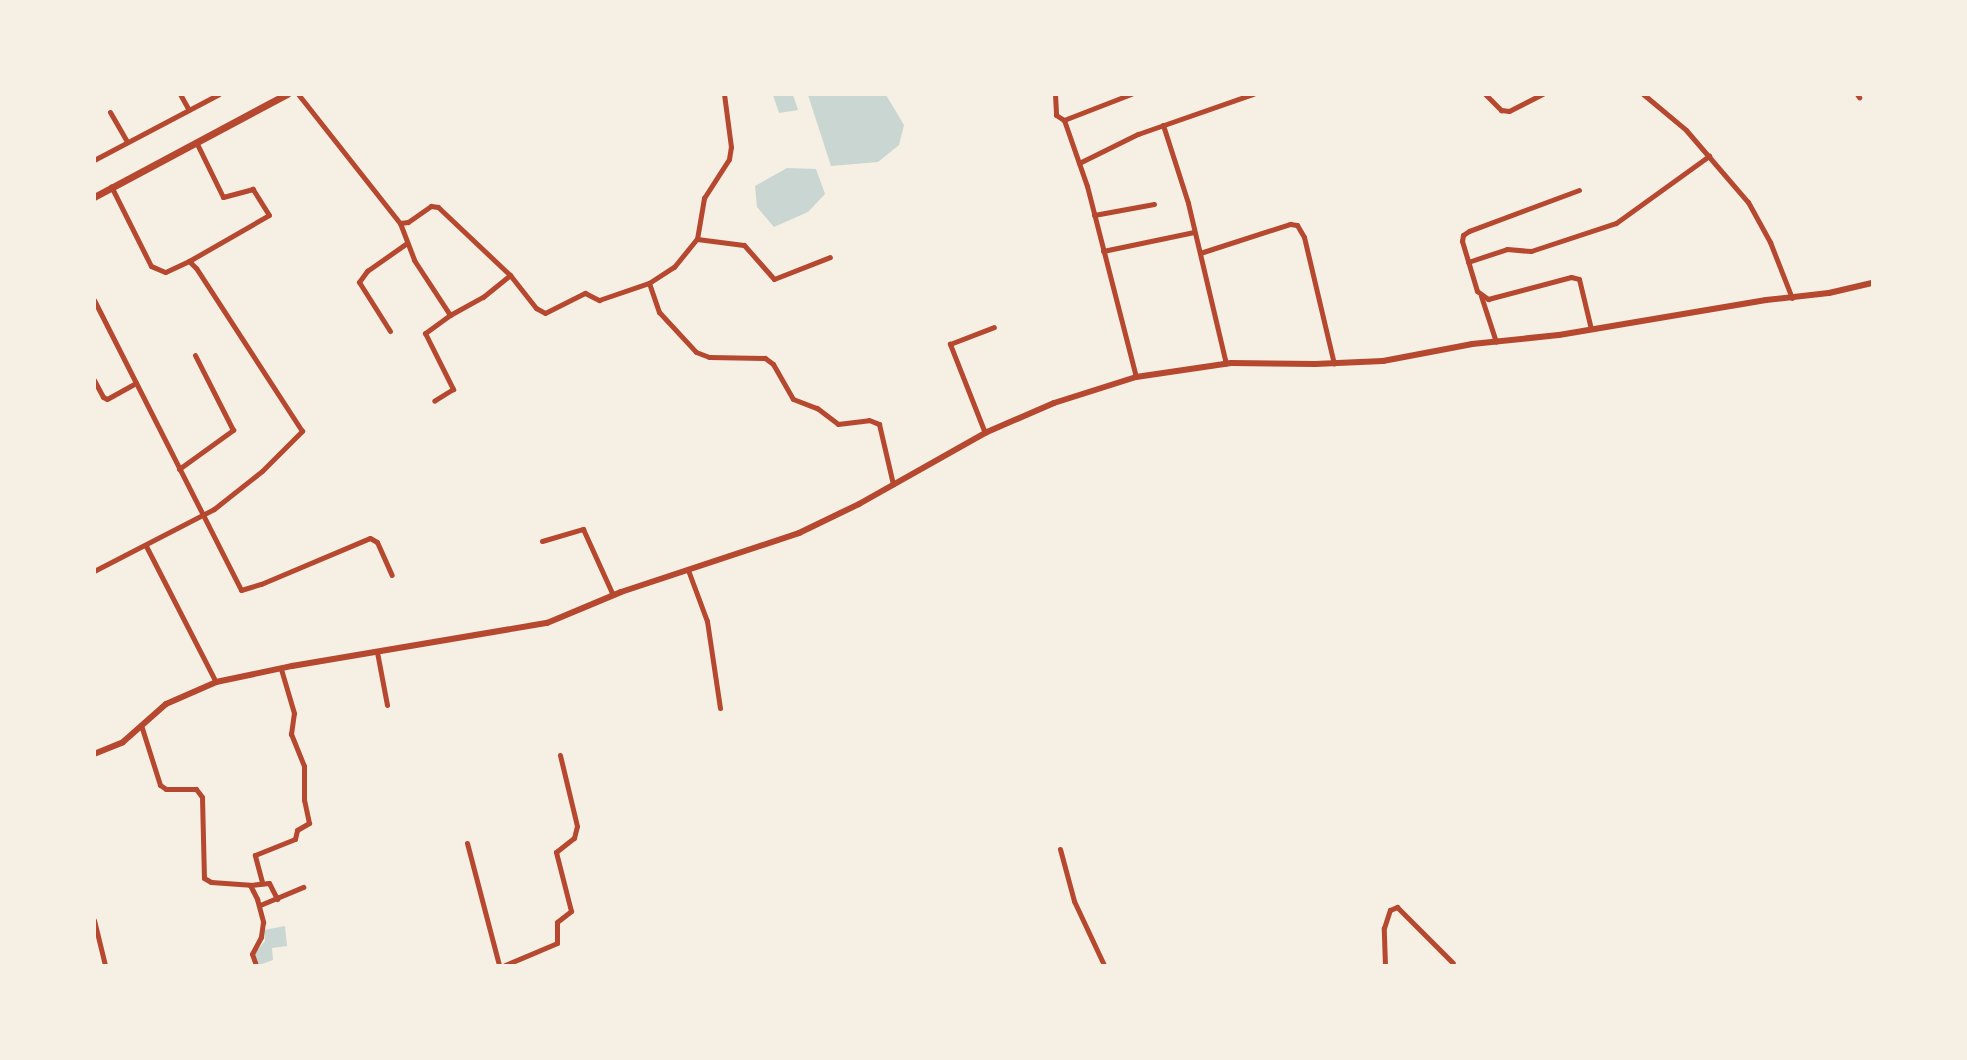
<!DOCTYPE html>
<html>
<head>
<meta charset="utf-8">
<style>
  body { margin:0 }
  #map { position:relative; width:1967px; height:1060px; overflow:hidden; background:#f6efe4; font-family:"Archivo Narrow",sans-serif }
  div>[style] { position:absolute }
  .water>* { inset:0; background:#c9d6d2 }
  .minor>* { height:5px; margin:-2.5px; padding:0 2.5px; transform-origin:2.5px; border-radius:2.5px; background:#b5482f }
  .tertiary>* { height:6px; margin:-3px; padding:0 3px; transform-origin:3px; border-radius:3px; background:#b5482f }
  .secondary>* { height:7px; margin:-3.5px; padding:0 3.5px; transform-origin:3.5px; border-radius:3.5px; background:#b5482f }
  span { translate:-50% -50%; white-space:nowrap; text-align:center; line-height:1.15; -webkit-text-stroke:5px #f6efe4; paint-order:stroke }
  .frame { position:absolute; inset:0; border:96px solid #f6efe4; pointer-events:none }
</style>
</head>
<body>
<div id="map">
  <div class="water">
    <i style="clip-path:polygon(773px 95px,793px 95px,798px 110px,779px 113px)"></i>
    <i style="clip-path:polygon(808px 95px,886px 95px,904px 125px,899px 145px,878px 162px,831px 166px)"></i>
    <i style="clip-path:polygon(787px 168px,816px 169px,825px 194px,808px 212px,774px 227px,757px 207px,755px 186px)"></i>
    <i style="clip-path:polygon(285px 926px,287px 946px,272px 948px,273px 960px,259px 965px,254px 954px,265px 941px,264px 930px)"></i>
  </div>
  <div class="minor">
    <i style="left:180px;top:94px;width:18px;rotate:61deg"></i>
    <i style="left:298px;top:94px;width:164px;rotate:51.7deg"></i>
    <i style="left:400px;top:223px;width:8px;rotate:-7deg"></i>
    <i style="left:408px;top:222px;width:28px;rotate:-35deg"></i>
    <i style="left:431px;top:206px;width:7px;rotate:8deg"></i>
    <i style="left:438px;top:207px;width:99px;rotate:43.4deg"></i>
    <i style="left:510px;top:275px;width:42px;rotate:51.8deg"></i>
    <i style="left:536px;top:308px;width:10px;rotate:29deg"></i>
    <i style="left:545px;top:313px;width:45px;rotate:-26.6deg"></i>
    <i style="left:585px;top:293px;width:16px;rotate:27deg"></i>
    <i style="left:599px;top:300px;width:53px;rotate:-18.8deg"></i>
    <i style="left:649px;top:283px;width:30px;rotate:-33deg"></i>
    <i style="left:674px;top:267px;width:36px;rotate:-51deg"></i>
    <i style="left:697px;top:239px;width:42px;rotate:-80.3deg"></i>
    <i style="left:704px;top:198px;width:46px;rotate:-57.3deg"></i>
    <i style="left:729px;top:159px;width:12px;rotate:-81deg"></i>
    <i style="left:731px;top:147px;width:53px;rotate:-97.5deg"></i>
    <i style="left:1055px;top:94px;width:21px;rotate:87deg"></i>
    <i style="left:1056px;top:115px;width:9px;rotate:32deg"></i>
    <i style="left:1131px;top:94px;width:72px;rotate:158.8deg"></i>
    <i style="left:1064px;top:120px;width:70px;rotate:70.8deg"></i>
    <i style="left:1087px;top:186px;width:197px;rotate:75.6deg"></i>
    <i style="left:1485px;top:94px;width:23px;rotate:45deg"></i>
    <i style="left:1501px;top:110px;width:8px;rotate:7deg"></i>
    <i style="left:1509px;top:111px;width:38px;rotate:-27deg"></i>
    <i style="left:1643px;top:94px;width:56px;rotate:39.9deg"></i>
    <i style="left:1686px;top:130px;width:95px;rotate:49.3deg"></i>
    <i style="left:1748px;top:202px;width:46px;rotate:61.2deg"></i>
    <i style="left:1770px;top:242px;width:60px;rotate:68.6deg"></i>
    <i style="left:1857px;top:94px;width:4px;rotate:56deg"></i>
    <i style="left:110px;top:112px;width:34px;rotate:60deg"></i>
    <i style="left:1163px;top:125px;width:82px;rotate:72.2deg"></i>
    <i style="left:1188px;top:203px;width:165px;rotate:76.7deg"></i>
    <i style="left:94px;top:160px;width:141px;rotate:-27.8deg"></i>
    <i style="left:1079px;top:163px;width:66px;rotate:-26.2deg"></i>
    <i style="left:1138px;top:134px;width:122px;rotate:-19.2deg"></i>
    <i style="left:1579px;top:190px;width:117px;rotate:159.6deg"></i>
    <i style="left:1469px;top:231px;width:7px;rotate:146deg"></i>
    <i style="left:1463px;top:235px;width:6px;rotate:99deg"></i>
    <i style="left:1462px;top:241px;width:52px;rotate:73.3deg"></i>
    <i style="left:1477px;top:291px;width:14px;rotate:36deg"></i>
    <i style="left:1488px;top:299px;width:86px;rotate:-14.8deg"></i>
    <i style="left:1571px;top:277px;width:8px;rotate:14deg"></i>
    <i style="left:1579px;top:279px;width:51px;rotate:76.5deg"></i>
    <i style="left:1094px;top:215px;width:61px;rotate:-10.4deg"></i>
    <i style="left:400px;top:223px;width:40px;rotate:69deg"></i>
    <i style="left:414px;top:260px;width:66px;rotate:56.8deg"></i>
    <i style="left:450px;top:315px;width:31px;rotate:144deg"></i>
    <i style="left:425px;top:333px;width:63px;rotate:63.4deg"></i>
    <i style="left:453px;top:389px;width:22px;rotate:148deg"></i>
    <i style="left:697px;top:239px;width:47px;rotate:7.3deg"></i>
    <i style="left:744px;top:245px;width:45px;rotate:48.6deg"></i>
    <i style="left:774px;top:279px;width:60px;rotate:-21.4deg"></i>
    <i style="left:1103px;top:251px;width:93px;rotate:-11.8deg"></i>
    <i style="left:1200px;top:253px;width:95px;rotate:-17.9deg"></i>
    <i style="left:1290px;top:224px;width:7px;rotate:8deg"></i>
    <i style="left:1297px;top:225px;width:14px;rotate:60deg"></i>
    <i style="left:1304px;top:237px;width:130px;rotate:76.7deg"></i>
    <i style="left:189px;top:261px;width:92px;rotate:-29.9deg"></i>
    <i style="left:269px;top:215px;width:31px;rotate:-122deg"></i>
    <i style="left:253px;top:189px;width:31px;rotate:165deg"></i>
    <i style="left:223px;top:197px;width:61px;rotate:-116.1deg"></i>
    <i style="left:1468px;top:262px;width:41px;rotate:-18.4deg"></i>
    <i style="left:1507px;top:249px;width:24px;rotate:5deg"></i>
    <i style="left:1531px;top:251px;width:89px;rotate:-18.2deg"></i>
    <i style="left:1616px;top:223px;width:115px;rotate:-35.8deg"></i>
    <i style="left:649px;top:283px;width:31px;rotate:71deg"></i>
    <i style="left:659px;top:312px;width:54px;rotate:47.2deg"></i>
    <i style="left:696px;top:352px;width:14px;rotate:21deg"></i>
    <i style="left:709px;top:357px;width:56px;rotate:1deg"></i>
    <i style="left:765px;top:358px;width:10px;rotate:37deg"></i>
    <i style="left:773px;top:364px;width:40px;rotate:60.3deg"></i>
    <i style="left:793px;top:399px;width:26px;rotate:21deg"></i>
    <i style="left:817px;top:408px;width:26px;rotate:37deg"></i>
    <i style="left:838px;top:424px;width:31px;rotate:-7deg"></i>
    <i style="left:869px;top:420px;width:11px;rotate:22deg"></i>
    <i style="left:879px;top:424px;width:62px;rotate:76.9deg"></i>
    <i style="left:1481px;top:296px;width:48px;rotate:71.9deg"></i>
    <i style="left:94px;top:300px;width:325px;rotate:63.1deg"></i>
    <i style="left:241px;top:590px;width:21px;rotate:-17deg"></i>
    <i style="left:261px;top:584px;width:118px;rotate:-22.9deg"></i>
    <i style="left:370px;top:538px;width:8px;rotate:30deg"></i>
    <i style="left:377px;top:542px;width:36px;rotate:66deg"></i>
    <i style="left:450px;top:315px;width:38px;rotate:-29deg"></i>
    <i style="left:483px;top:297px;width:35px;rotate:-39deg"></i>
    <i style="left:390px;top:331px;width:58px;rotate:-122.3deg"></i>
    <i style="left:359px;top:282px;width:14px;rotate:-54deg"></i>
    <i style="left:367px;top:271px;width:49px;rotate:-35deg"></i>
    <i style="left:94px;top:380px;width:19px;rotate:62deg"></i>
    <i style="left:103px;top:397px;width:4px;rotate:27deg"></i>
    <i style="left:107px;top:399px;width:33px;rotate:-29deg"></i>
    <i style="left:985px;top:433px;width:96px;rotate:-111.5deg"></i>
    <i style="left:950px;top:344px;width:47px;rotate:-21.1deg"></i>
    <i style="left:179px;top:469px;width:67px;rotate:-35.8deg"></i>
    <i style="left:233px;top:430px;width:84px;rotate:-116.9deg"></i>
    <i style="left:542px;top:541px;width:43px;rotate:-16.3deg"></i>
    <i style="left:583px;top:529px;width:72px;rotate:65.6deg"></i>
    <i style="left:146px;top:546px;width:153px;rotate:62.8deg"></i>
    <i style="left:688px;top:570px;width:54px;rotate:69.6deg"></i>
    <i style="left:707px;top:621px;width:88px;rotate:81.5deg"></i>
    <i style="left:94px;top:571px;width:135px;rotate:-27.3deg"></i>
    <i style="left:214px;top:509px;width:61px;rotate:-38.4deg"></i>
    <i style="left:262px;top:471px;width:57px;rotate:-45deg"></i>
    <i style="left:302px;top:431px;width:194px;rotate:-123deg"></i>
    <i style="left:196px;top:268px;width:10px;rotate:-135deg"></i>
    <i style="left:189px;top:261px;width:26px;rotate:155deg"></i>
    <i style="left:165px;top:272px;width:15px;rotate:-157deg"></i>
    <i style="left:151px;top:266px;width:89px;rotate:-116.6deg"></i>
    <i style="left:377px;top:652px;width:54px;rotate:79.3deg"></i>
    <i style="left:141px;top:725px;width:63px;rotate:72.4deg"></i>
    <i style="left:160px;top:785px;width:7px;rotate:34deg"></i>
    <i style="left:166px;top:789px;width:30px"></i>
    <i style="left:196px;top:789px;width:10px;rotate:53deg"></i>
    <i style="left:202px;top:797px;width:81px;rotate:88.6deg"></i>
    <i style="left:204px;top:878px;width:8px;rotate:30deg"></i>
    <i style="left:211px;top:882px;width:39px;rotate:4deg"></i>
    <i style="left:250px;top:885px;width:16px;rotate:63deg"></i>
    <i style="left:257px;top:899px;width:24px;rotate:75deg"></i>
    <i style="left:263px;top:922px;width:15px;rotate:98deg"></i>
    <i style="left:261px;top:937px;width:19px;rotate:118deg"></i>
    <i style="left:252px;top:954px;width:12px;rotate:70deg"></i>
    <i style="left:467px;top:843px;width:126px;rotate:75.3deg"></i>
    <i style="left:1060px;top:849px;width:54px;rotate:74.9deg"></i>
    <i style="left:1074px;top:901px;width:71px;rotate:64.9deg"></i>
    <i style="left:262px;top:882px;width:28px;rotate:-105deg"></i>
    <i style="left:255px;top:855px;width:43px;rotate:-21.8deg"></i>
    <i style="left:295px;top:839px;width:9px;rotate:-77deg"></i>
    <i style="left:297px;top:830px;width:14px;rotate:-30deg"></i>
    <i style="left:309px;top:823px;width:24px;rotate:-102deg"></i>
    <i style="left:304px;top:800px;width:34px;rotate:-90deg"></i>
    <i style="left:304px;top:766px;width:35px;rotate:-112deg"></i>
    <i style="left:291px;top:734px;width:21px;rotate:-82deg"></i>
    <i style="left:294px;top:713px;width:46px;rotate:-106.5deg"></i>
    <i style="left:250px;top:885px;width:19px;rotate:-6deg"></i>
    <i style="left:269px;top:883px;width:18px;rotate:63deg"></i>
    <i style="left:260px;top:905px;width:47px;rotate:-22.7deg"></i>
    <i style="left:94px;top:920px;width:46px;rotate:76.3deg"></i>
    <i style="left:505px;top:965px;width:56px;rotate:-22.9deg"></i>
    <i style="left:557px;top:943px;width:21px;rotate:-90deg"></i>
    <i style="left:557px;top:922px;width:18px;rotate:-38deg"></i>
    <i style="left:571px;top:911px;width:61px;rotate:-104.3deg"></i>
    <i style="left:556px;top:852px;width:23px;rotate:-38deg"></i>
    <i style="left:574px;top:838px;width:12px;rotate:-76deg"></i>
    <i style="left:577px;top:826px;width:73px;rotate:-103.5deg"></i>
    <i style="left:1385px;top:965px;width:37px;rotate:-92deg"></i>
    <i style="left:1384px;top:928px;width:19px;rotate:-72deg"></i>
    <i style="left:1390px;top:910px;width:8px;rotate:-23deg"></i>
    <i style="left:1397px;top:907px;width:79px;rotate:45deg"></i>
  </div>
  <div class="tertiary">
    <i style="left:94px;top:754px;width:31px;rotate:-22deg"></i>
    <i style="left:123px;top:742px;width:57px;rotate:-41.5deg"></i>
    <i style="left:166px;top:704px;width:55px;rotate:-23.7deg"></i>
    <i style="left:216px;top:682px;width:78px;rotate:-11.9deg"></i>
    <i style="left:292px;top:666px;width:259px;rotate:-9.6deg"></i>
    <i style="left:547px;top:623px;width:80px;rotate:-22.7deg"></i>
    <i style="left:621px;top:592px;width:188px;rotate:-18.3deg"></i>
    <i style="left:799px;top:533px;width:67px;rotate:-25.8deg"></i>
    <i style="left:859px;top:504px;width:147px;rotate:-29.4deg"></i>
    <i style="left:987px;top:432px;width:73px;rotate:-23.4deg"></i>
    <i style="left:1054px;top:403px;width:86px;rotate:-17.6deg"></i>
    <i style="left:1136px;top:377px;width:96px;rotate:-8.4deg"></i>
    <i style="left:1231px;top:363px;width:84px;rotate:0.7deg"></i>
    <i style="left:1315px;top:364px;width:68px;rotate:-2.5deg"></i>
    <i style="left:1383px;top:361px;width:91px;rotate:-10.8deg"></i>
    <i style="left:1472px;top:344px;width:87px;rotate:-5.9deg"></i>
    <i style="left:1559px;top:335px;width:210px;rotate:-9.6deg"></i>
    <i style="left:1766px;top:300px;width:63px;rotate:-6.3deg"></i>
    <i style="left:1829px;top:293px;width:44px;rotate:-13.1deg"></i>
  </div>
  <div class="secondary">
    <i style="left:94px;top:197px;width:219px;rotate:-28.1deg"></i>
  </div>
  <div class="frame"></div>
</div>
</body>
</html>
